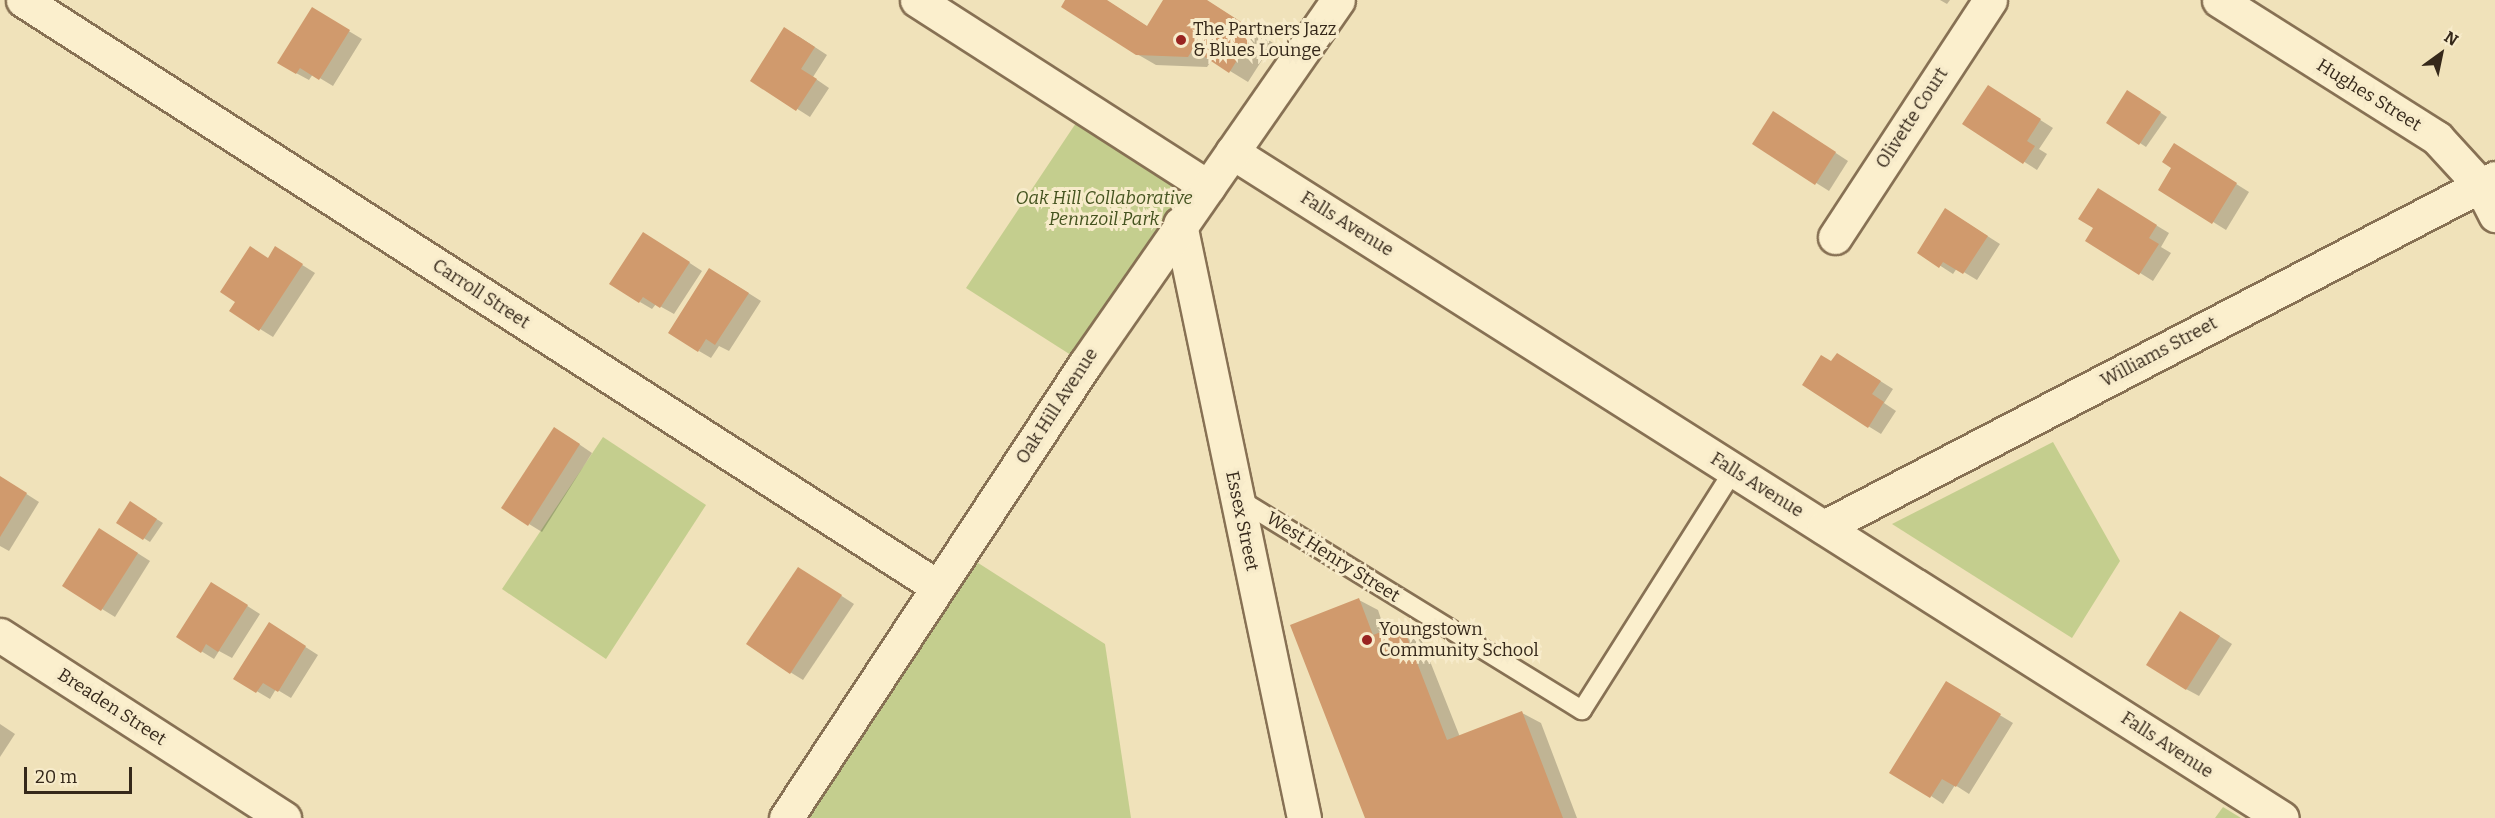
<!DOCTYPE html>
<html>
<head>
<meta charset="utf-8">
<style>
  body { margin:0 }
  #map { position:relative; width:2495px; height:818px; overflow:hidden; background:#f0e2ba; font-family:Bitter,serif }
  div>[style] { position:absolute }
  .green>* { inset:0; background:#c4ce8e }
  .shadow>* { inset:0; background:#0003 }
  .building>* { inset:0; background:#d09a6d }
  .roads { filter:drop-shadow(2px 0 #877154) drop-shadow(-2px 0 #877154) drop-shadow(0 2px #877154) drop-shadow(0 -2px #877154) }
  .service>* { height:18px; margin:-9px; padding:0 9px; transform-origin:9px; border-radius:9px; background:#fbefcd }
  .minor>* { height:33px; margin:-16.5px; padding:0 16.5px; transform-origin:16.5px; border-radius:16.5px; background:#fbefcd }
  .tertiary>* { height:33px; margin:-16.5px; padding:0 16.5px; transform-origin:16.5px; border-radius:16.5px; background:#fbefcd }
  .dots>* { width:16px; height:16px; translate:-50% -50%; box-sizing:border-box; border:3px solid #f7ebca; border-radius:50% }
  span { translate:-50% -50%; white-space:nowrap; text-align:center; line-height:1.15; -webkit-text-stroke:6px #f7ebca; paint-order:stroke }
  .poi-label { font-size:18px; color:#35281a }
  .left { translate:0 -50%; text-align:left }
  .street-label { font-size:18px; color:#35281a }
  .park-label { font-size:18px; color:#44531f; font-style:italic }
  .north { position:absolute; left:2411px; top:24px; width:60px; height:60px; -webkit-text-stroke:4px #f7ebca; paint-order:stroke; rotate:33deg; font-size:16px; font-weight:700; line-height:24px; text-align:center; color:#35281a }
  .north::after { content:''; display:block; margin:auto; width:21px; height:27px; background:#35281a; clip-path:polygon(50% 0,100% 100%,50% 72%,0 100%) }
  .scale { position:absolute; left:24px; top:767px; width:108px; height:27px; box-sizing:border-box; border:3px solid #35281a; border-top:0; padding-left:8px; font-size:18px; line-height:21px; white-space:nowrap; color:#35281a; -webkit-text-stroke:4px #f7ebca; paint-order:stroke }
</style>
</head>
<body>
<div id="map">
  <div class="green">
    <i style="clip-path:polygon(1086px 108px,1208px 187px,1085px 364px,966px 288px)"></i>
    <i style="clip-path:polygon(603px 437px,706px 505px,606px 659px,502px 589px)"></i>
    <i style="clip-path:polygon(2053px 442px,2120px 561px,2072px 638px,1892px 524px)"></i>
    <i style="clip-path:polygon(961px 552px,1105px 644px,1131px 818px,786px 818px)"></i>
    <i style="clip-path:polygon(2223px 807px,2241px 818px,2215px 818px)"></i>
  </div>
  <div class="shadow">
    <i style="clip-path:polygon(1067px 0,1106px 0,1148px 27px,1165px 0,1206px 0,1273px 43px,1248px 82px,1212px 60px,1207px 67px,1156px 65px,1137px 54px)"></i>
    <i style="clip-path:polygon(1940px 0,1950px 0,1947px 4px)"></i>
    <i style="clip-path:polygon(312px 9px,362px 39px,333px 86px,313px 74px,309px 80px,296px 73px)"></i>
    <i style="clip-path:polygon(798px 36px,827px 55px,813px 77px,829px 88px,810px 117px,752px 80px)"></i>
    <i style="clip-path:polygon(2001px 95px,2053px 128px,2039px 149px,2047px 154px,2037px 170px,1964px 124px)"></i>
    <i style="clip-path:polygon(2134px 95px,2167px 117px,2146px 147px,2108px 122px)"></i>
    <i style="clip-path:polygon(1787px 121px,1848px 161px,1829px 191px,1754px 144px)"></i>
    <i style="clip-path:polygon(2187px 153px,2249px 192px,2226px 230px,2160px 189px)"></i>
    <i style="clip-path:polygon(2111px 198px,2169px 233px,2161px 247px,2171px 253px,2153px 281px,2087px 240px)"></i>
    <i style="clip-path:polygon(1959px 218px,2000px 244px,1977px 280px,1957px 268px,1953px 274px,1919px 252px)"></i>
    <i style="clip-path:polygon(656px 241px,702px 271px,674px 314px,656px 304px,652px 309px,640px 302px)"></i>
    <i style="clip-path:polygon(288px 256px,315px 273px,273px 337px,231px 311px,269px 259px)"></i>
    <i style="clip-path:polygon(723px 277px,761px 301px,729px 351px,719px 346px,711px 358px,699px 351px)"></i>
    <i style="clip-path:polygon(1850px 362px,1893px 389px,1884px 403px,1896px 411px,1881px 434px,1868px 426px,1832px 363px)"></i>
    <i style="clip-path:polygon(567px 436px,592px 453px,542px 532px,529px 524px)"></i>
    <i style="clip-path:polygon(0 477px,39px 502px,9px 551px,0 546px)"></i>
    <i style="clip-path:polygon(137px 507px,163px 523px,150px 542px,118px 522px)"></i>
    <i style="clip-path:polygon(112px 537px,150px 561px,115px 617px,102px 609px)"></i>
    <i style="clip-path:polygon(811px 576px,854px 604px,803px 680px,790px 672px)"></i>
    <i style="clip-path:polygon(224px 591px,260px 614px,232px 658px,219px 651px,214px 659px,201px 651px)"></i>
    <i style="clip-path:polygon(1359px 600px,1378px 610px,1385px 631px,1402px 625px,1420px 636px,1460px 737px,1522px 713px,1541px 723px,1577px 818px,1366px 818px)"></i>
    <i style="clip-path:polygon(2194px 620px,2232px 644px,2199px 696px,2186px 689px)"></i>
    <i style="clip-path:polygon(282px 632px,318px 655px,291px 698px,276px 689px,270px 699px,235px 678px)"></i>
    <i style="clip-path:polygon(1946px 683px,2013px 723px,1969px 794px,1955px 785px,1943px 804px,1931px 796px)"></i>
    <i style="clip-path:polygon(0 724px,15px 734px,0 757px)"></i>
  </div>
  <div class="building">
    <i style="clip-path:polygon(1065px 0,1107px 0,1147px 26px,1163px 0,1207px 0,1255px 31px,1229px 73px,1193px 49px,1188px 57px,1136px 55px,1061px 7px)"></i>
    <i style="clip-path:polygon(312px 7px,350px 30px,319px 80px,300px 68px,296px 74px,277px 63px)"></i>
    <i style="clip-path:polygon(784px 27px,815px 47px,801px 69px,817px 79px,796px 111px,750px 81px)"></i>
    <i style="clip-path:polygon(1988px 85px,2041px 119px,2027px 141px,2035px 146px,2023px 164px,1962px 124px)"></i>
    <i style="clip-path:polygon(2127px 90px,2161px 112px,2139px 145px,2106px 123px)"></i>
    <i style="clip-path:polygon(1773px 111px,1836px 152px,1815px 185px,1752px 144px)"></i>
    <i style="clip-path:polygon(2174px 143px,2237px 183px,2212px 224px,2158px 190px,2171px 168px,2162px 162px)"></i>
    <i style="clip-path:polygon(2098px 188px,2157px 225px,2149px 238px,2159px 244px,2139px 275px,2085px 241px,2093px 228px,2078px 219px)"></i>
    <i style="clip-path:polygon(1945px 208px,1988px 236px,1963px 274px,1943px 262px,1939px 268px,1917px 253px)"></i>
    <i style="clip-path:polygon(643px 232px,690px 262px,660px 308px,643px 297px,639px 303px,609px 284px)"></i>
    <i style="clip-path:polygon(250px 246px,268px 258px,275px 246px,303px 264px,259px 331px,229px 311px,235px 302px,220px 292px)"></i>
    <i style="clip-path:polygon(709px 268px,749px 293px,715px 345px,706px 339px,698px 352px,668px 333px)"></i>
    <i style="clip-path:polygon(1837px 353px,1881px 381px,1872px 394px,1884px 402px,1868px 428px,1802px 385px,1821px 355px,1831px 361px)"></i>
    <i style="clip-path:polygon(554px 427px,580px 444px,528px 526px,501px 508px)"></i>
    <i style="clip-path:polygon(0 476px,27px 493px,0 537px)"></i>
    <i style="clip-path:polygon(130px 501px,157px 519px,143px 540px,116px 523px)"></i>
    <i style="clip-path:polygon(99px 528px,138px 553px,101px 611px,62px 586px)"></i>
    <i style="clip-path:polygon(798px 567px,842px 595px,790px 674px,746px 644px)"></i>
    <i style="clip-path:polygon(211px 582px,248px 605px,218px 652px,206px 644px,201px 653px,176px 637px)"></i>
    <i style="clip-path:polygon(1359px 598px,1373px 635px,1402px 624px,1447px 740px,1522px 711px,1563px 818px,1365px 818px,1290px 625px)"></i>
    <i style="clip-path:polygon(2180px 611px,2220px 636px,2186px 690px,2146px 665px)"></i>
    <i style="clip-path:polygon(269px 622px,306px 646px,278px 692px,263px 683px,256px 693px,233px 679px)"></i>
    <i style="clip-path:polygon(1946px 681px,2001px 714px,1956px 787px,1942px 779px,1930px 798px,1889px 773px)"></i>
  </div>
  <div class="roads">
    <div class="service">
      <i style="left:1237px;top:498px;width:405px;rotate:31.6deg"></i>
      <i style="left:1582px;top:710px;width:284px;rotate:-57.7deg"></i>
    </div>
    <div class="minor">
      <i style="left:23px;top:0;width:1087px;rotate:32.68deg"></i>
      <i style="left:917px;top:0;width:346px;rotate:32.7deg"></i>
      <i style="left:2219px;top:0;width:258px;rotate:32.3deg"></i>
      <i style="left:2437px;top:138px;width:64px;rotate:47.5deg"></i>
      <i style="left:2480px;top:185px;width:34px;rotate:63deg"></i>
      <i style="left:1232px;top:152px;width:1243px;rotate:32.39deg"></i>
      <i style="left:1180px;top:224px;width:607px;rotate:78.21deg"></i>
      <i style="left:1835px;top:237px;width:283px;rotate:-56.8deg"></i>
      <i style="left:1824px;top:527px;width:756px;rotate:-27.48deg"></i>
      <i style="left:0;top:635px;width:338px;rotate:32.8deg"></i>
    </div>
    <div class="tertiary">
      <i style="left:786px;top:818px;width:544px;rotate:-56.63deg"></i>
      <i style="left:1085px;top:364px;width:443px;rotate:-55.2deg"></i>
    </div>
  </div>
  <div class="dots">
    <i style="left:1181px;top:40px;background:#992421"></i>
    <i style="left:1367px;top:640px;background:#992421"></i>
  </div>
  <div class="poi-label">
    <span class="left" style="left:1193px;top:40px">The Partners Jazz<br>&amp; Blues Lounge</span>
    <span class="left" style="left:1379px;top:640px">Youngstown<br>Community School</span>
  </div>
  <div class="street-label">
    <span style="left:2369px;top:95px;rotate:32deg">Hughes Street</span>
    <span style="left:1912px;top:118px;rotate:-57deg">Olivette Court</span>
    <span style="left:1347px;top:224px;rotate:32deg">Falls Avenue</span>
    <span style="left:481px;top:294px;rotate:33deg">Carroll Street</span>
    <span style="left:2159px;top:352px;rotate:-28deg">Williams Street</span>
    <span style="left:1057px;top:406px;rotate:-57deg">Oak Hill Avenue</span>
    <span style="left:1757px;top:485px;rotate:32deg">Falls Avenue</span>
    <span style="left:1242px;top:521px;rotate:78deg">Essex Street</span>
    <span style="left:1333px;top:557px;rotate:32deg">West Henry Street</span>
    <span style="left:112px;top:707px;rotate:33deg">Breaden Street</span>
    <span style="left:2167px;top:745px;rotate:33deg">Falls Avenue</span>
  </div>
  <div class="park-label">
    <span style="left:1104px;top:209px">Oak Hill Collaborative<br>Pennzoil Park</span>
  </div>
  <div class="north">N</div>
  <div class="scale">20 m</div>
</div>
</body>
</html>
